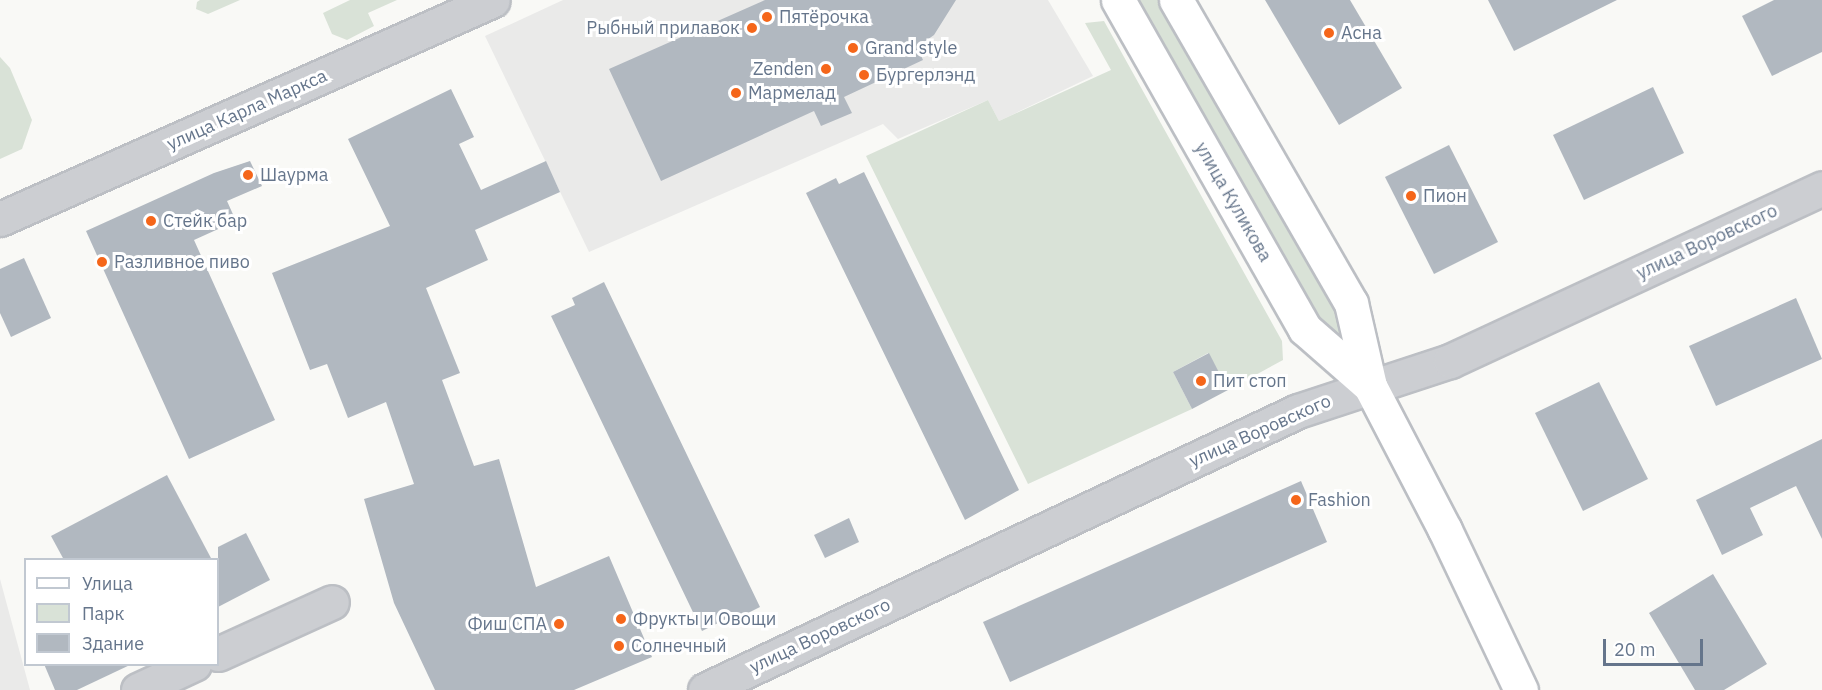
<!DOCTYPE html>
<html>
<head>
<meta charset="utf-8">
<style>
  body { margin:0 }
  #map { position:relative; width:1822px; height:690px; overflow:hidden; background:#f9f9f6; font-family:"IBM Plex Sans",sans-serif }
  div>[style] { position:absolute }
  .built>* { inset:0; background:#eaeae9 }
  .green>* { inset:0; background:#d9e2d7 }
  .building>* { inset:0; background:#b1b8c0 }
  .roads { filter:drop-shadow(2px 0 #bcbfc4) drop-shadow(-2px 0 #bcbfc4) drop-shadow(0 2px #bcbfc4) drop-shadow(0 -2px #bcbfc4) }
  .minor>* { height:33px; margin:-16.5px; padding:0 16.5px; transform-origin:16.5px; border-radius:16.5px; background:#ccced2 }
  .major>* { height:33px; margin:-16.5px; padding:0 16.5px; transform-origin:16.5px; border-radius:16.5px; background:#fff }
  .dots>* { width:16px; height:16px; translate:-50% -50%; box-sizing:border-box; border:3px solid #fff; border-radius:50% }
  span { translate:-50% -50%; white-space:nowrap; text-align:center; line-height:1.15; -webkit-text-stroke:6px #fff; paint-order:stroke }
  .poi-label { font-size:18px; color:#65758b }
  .left { translate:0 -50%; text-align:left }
  .right { translate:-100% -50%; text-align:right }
  .street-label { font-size:18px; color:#65758b }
  .legend { position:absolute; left:24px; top:558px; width:195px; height:108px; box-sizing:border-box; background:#fff; border:2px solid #c1c8d1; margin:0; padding:8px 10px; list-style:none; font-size:18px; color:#65758b }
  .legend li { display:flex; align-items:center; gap:12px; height:30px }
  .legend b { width:30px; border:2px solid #c1c8d1 }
  .scale { position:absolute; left:1603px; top:639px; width:100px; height:27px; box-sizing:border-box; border:3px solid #65758b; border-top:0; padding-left:8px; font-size:18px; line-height:21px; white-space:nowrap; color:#65758b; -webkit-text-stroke:4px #fff; paint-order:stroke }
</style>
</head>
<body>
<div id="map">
  <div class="built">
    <i style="clip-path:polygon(563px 0,1048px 0,1093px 76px,999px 121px,988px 100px,898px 139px,883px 124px,589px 252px,485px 36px)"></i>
    <i style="clip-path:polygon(0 579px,30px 690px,0 690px)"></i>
  </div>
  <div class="green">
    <i style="clip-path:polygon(200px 0,240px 0,208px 14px,196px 9px,197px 2px)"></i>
    <i style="clip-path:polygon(350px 0,397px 0,368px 13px,374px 26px,347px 40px,332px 34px,323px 13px)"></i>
    <i style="clip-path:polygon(1136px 0,1158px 0,1349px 329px,1329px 339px)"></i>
    <i style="clip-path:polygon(1104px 21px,1282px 341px,1283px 360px,1228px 390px,1208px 353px,1173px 372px,1192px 409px,1028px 484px,866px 156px,988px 100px,999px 121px,1111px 70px,1085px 23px)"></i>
    <i style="clip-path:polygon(0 57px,10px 68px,32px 120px,22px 149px,0 159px)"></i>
  </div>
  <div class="building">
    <i style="clip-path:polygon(765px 0,956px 0,934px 35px,917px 47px,923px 60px,844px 97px,852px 113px,821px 126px,814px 111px,661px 181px,609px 69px)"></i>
    <i style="clip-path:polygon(1265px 0,1350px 0,1402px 88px,1339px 125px)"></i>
    <i style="clip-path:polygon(1488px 0,1617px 0,1514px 51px)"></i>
    <i style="clip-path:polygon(1774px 0,1822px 0,1822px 52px,1772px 76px,1742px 16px)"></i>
    <i style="clip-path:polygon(1653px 87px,1684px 153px,1584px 200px,1553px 135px)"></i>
    <i style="clip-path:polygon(451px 89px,474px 137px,459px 144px,481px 190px,546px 161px,560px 192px,475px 230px,488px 260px,426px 288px,460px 373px,442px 380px,474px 466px,499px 459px,536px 587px,609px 556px,652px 657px,574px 690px,435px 690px,394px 603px,364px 499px,414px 484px,386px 402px,348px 418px,327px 364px,310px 370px,272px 273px,390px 226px,348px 139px)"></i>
    <i style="clip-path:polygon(1449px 145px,1498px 242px,1434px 274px,1385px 177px)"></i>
    <i style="clip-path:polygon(250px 161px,262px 186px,227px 201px,236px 221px,194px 240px,275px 420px,189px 459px,86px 231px,214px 173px)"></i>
    <i style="clip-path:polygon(864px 172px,1019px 490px,965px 520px,806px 193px,836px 178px,839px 184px)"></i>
    <i style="clip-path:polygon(24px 258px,51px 318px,11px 337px,0 313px,0 269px)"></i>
    <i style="clip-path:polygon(604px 282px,760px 607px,730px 622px,728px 618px,702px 631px,551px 316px,575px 305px,572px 298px)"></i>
    <i style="clip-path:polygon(1796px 298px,1822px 359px,1716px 406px,1689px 346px)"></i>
    <i style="clip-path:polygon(1209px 353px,1228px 390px,1192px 409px,1173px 372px)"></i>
    <i style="clip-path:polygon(1599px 382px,1648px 479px,1583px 511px,1535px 413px)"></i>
    <i style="clip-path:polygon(1822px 439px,1822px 539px,1796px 486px,1750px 508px,1763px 535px,1722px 555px,1696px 500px)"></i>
    <i style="clip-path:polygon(167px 475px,212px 560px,64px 560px,51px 536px)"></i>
    <i style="clip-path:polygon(1301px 481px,1327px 542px,1010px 682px,983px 622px)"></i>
    <i style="clip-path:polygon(849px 518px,859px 542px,825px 558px,814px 535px)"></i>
    <i style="clip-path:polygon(246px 533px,270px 580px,218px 607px,218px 547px)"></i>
    <i style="clip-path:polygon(1713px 574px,1767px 664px,1724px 690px,1695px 690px,1649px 613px)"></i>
    <i style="clip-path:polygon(44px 664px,132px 664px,77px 690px,55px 690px)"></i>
  </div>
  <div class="roads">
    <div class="minor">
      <i style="left:0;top:219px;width:539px;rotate:-23.95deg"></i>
      <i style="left:218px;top:654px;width:125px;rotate:-24.5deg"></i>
      <i style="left:138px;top:690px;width:62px;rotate:-24.9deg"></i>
      <i style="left:705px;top:690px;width:655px;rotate:-25.2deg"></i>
      <i style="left:1298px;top:411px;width:160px;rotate:-18.2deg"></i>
      <i style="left:1450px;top:361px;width:410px;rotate:-24.9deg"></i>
    </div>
    <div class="major">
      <i style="left:1118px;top:0;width:378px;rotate:60.4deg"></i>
      <i style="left:1305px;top:329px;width:86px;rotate:41.2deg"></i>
      <i style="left:1176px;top:0;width:350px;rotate:60deg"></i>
      <i style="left:1351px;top:303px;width:85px;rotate:77.1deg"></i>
      <i style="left:1370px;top:386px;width:162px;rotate:62.5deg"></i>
      <i style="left:1445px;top:530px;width:177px;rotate:64.6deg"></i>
    </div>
  </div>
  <div class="dots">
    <i style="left:767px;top:17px;background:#f5661a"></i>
    <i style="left:752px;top:28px;background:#f5661a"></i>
    <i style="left:1329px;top:33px;background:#f5661a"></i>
    <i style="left:853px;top:48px;background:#f5661a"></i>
    <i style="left:826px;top:69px;background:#f5661a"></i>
    <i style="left:864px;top:75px;background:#f5661a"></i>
    <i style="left:736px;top:93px;background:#f5661a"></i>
    <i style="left:248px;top:175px;background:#f5661a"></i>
    <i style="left:1411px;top:196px;background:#f5661a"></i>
    <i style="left:151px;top:221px;background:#f5661a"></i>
    <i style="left:102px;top:262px;background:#f5661a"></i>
    <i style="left:1201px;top:381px;background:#f5661a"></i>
    <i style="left:1296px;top:500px;background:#f5661a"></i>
    <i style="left:621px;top:619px;background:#f5661a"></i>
    <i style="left:559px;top:624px;background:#f5661a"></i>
    <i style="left:619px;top:646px;background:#f5661a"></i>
  </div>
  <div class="poi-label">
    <span class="left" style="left:779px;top:17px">Пятёрочка</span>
    <span class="right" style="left:740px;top:28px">Рыбный прилавок</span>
    <span class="left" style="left:1341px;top:33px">Асна</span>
    <span class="left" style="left:865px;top:48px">Grand style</span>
    <span class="right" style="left:814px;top:69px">Zenden</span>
    <span class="left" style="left:876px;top:75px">Бургерлэнд</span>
    <span class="left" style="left:748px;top:93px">Мармелад</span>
    <span class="left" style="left:260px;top:175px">Шаурма</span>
    <span class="left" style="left:1423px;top:196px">Пион</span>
    <span class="left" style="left:163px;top:221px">Стейк бар</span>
    <span class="left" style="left:114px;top:262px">Разливное пиво</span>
    <span class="left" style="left:1213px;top:381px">Пит стоп</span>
    <span class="left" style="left:1308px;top:500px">Fashion</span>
    <span class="left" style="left:633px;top:619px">Фрукты и Овощи</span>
    <span class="right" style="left:547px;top:624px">Фиш СПА</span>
    <span class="left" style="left:631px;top:646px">Солнечный</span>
  </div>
  <div class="street-label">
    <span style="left:247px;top:110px;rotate:-24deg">улица Карла Маркса</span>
    <span style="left:1233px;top:202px;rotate:60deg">улица Куликова</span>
    <span style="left:1707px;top:242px;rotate:-25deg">улица Воровского</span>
    <span style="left:1260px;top:431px;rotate:-24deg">улица Воровского</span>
    <span style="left:820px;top:636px;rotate:-25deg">улица Воровского</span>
  </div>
  <ul class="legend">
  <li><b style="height:8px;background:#fff"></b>Улица</li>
  <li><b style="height:16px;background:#d9e2d7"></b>Парк</li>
  <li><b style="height:16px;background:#b1b8c0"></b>Здание</li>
  </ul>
  <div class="scale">20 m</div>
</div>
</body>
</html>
